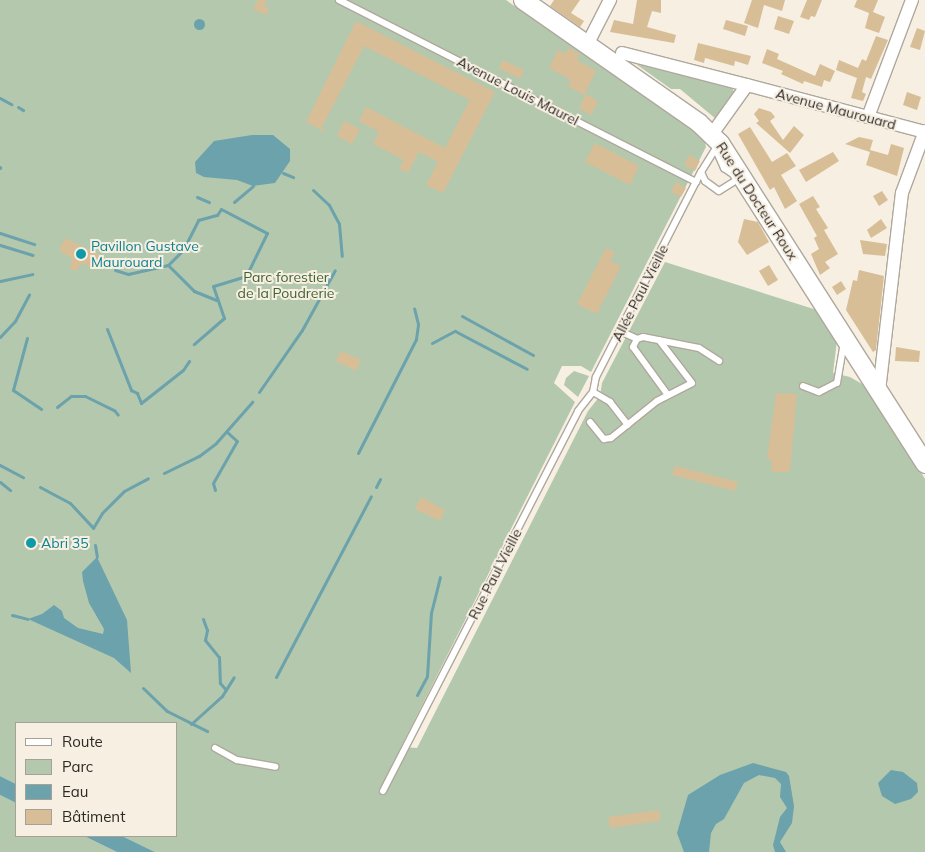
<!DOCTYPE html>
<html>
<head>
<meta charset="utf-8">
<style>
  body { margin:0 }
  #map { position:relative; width:925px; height:852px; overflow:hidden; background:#f7efe2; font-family:Mulish,sans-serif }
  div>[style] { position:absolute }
  .green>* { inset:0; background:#b4c8ad }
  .water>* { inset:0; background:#6ba2ac }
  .round { border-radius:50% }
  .stream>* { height:3px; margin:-1.5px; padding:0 1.5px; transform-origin:1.5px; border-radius:1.5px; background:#6ba2ac }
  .building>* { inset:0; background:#d7be97 }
  .roads { filter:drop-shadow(1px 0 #afa89c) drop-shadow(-1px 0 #afa89c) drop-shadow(0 1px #afa89c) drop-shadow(0 -1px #afa89c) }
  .lane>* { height:6px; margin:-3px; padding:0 3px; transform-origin:3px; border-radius:3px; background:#fff }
  .street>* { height:12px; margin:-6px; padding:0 6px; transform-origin:6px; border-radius:6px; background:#fff }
  .secondary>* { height:18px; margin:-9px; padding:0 9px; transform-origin:9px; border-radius:9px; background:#fff }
  .dots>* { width:14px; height:14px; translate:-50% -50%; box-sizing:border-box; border:2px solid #f7efe2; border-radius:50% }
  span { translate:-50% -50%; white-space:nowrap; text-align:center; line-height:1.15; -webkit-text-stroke:4px #f7efe2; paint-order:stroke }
  .street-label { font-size:14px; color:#2d2a26 }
  .culture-label { font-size:14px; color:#0d838f }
  .left { translate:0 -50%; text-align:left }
  .park-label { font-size:14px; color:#3e6330 }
  .legend { position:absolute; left:15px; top:722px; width:162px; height:115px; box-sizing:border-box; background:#f7efe2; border:1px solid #a6a097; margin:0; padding:6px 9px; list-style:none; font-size:15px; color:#2d2a26 }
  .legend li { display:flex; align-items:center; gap:10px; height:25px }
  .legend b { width:25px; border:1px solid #a6a097 }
</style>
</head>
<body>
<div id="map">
  <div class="green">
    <i style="clip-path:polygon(0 0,506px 0,704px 138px,706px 147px,591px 372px,581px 366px,562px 366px,554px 383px,575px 402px,401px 747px,417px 748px,588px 411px,600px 396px,602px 383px,665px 262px,820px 311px,837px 340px,833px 373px,850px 377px,869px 388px,925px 479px,925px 852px,155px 852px,122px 836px,176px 836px,176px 723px,16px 723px,16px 784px,0 776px)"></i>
    <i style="clip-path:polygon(636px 64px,732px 88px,735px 93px,716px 119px,680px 89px,671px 89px)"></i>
    <i style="clip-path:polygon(574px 371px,589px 376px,578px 397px,564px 385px,566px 378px)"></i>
    <i style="clip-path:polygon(0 795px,16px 803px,16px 836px,84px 836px,117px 852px,0 852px)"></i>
  </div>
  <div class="water">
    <i class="round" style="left:193.5px;top:18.5px;width:11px;height:11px"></i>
    <i style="clip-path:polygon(252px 135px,273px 135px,290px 149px,290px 161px,275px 183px,253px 186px,237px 180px,204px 177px,196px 173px,195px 162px,214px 141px)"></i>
    <i style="clip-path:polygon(97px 557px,127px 620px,131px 673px,114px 658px,28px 619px,42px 614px,54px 605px,62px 611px,64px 618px,78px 628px,103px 634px,104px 629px,89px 603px,83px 581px,82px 572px)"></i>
    <i style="clip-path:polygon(753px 763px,786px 772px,789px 776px,794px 806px,792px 823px,780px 842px,786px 852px,775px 852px,773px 845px,780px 817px,787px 808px,780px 797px,781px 784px,775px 778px,759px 775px,744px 783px,724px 819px,716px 824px,711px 833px,709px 852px,684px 852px,677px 833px,688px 795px,720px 775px)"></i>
    <i style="clip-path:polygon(891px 770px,903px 772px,917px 783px,918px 792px,911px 799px,895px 804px,882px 796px,878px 783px)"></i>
    <i style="clip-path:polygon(0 776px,16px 784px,16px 803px,0 795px)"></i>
    <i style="clip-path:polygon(84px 836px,122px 836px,155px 852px,117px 852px)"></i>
  </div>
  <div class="stream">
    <i style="left:0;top:98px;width:13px;rotate:29deg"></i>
    <i style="left:18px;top:107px;width:6px;rotate:31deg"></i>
    <i style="left:0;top:168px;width:1px;rotate:-90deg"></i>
    <i style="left:283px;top:173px;width:11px;rotate:22deg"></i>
    <i style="left:313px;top:190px;width:22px;rotate:43deg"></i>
    <i style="left:329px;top:205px;width:21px;rotate:62deg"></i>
    <i style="left:339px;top:224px;width:32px;rotate:85deg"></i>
    <i style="left:197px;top:197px;width:13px;rotate:23deg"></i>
    <i style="left:234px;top:202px;width:25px;rotate:-40deg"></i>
    <i style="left:0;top:233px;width:36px;rotate:18deg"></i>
    <i style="left:0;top:245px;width:34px;rotate:17deg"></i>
    <i style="left:168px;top:265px;width:37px;rotate:45deg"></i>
    <i style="left:194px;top:291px;width:24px;rotate:22deg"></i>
    <i style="left:115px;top:270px;width:14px;rotate:17deg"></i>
    <i style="left:128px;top:274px;width:41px;rotate:-12.7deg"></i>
    <i style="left:168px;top:265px;width:21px;rotate:-45deg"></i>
    <i style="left:183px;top:250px;width:34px;rotate:-63deg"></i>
    <i style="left:198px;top:220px;width:20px;rotate:-15deg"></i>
    <i style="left:217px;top:215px;width:7px;rotate:-56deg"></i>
    <i style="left:221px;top:209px;width:52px;rotate:27.6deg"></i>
    <i style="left:267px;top:233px;width:48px;rotate:116deg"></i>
    <i style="left:246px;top:276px;width:34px;rotate:163deg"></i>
    <i style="left:213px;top:286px;width:34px;rotate:71deg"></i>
    <i style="left:224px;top:318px;width:40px;rotate:139deg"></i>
    <i style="left:0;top:281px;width:33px;rotate:-12deg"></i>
    <i style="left:462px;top:316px;width:81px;rotate:28.8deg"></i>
    <i style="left:107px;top:329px;width:66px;rotate:68.5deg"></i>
    <i style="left:131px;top:390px;width:7px;rotate:27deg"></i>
    <i style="left:137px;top:393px;width:11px;rotate:68deg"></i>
    <i style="left:141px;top:403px;width:53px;rotate:-38.2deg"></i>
    <i style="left:183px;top:370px;width:11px;rotate:-56deg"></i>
    <i style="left:0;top:337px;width:22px;rotate:-47deg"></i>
    <i style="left:15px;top:321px;width:30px;rotate:-62deg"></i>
    <i style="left:27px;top:338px;width:54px;rotate:105.1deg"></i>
    <i style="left:13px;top:390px;width:34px;rotate:34deg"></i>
    <i style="left:432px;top:343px;width:26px;rotate:-28deg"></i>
    <i style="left:455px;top:331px;width:81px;rotate:27.8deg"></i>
    <i style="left:259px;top:392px;width:75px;rotate:-55.3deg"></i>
    <i style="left:302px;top:330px;width:68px;rotate:-61.2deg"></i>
    <i style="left:57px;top:407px;width:18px;rotate:-38deg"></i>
    <i style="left:71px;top:396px;width:14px"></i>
    <i style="left:85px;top:396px;width:32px;rotate:26deg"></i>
    <i style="left:114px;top:410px;width:6px;rotate:51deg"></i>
    <i style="left:358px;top:453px;width:128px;rotate:-63deg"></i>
    <i style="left:416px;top:339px;width:15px;rotate:-82deg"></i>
    <i style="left:418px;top:324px;width:16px;rotate:-104deg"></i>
    <i style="left:0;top:465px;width:26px;rotate:28deg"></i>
    <i style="left:164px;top:473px;width:39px;rotate:-26deg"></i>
    <i style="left:199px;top:456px;width:21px;rotate:-37deg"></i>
    <i style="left:216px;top:443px;width:55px;rotate:-48.7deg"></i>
    <i style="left:0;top:482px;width:13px;rotate:39deg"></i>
    <i style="left:40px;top:487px;width:34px;rotate:28deg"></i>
    <i style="left:70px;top:503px;width:34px;rotate:47deg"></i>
    <i style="left:93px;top:528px;width:17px;rotate:-59deg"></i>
    <i style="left:102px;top:513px;width:31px;rotate:-45deg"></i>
    <i style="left:124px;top:491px;width:27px;rotate:-28deg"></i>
    <i style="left:376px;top:487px;width:9px;rotate:-63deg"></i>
    <i style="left:215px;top:490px;width:7px;rotate:-106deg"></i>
    <i style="left:213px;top:483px;width:48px;rotate:-60.3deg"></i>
    <i style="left:237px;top:441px;width:13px;rotate:-138deg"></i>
    <i style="left:95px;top:545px;width:12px;rotate:81deg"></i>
    <i style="left:12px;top:615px;width:16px;rotate:14deg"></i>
    <i style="left:203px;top:619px;width:12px;rotate:70deg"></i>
    <i style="left:207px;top:630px;width:10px;rotate:101deg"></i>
    <i style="left:205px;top:640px;width:22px;rotate:51deg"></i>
    <i style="left:219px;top:657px;width:26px;rotate:88deg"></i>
    <i style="left:220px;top:683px;width:9px;rotate:49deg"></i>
    <i style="left:276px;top:677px;width:204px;rotate:-62.3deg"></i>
    <i style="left:143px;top:688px;width:33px;rotate:44deg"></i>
    <i style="left:167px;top:711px;width:45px;rotate:26.6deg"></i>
    <i style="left:417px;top:695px;width:21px;rotate:-62deg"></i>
    <i style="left:427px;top:676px;width:63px;rotate:-86.4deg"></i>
    <i style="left:431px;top:613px;width:37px;rotate:-76deg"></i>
    <i style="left:191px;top:724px;width:42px;rotate:-42.1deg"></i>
    <i style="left:222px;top:696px;width:22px;rotate:-58deg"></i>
  </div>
  <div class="building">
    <i style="clip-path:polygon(258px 0,267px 0,264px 6px,269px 9px,266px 15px,253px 9px)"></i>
    <i style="clip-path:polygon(554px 0,580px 0,571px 13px,584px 21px,580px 27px,550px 6px)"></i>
    <i style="clip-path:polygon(637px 0,661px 0,661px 13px,652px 11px,647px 27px,676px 35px,674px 43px,610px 32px,614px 20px,633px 24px)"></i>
    <i style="clip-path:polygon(752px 0,785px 0,782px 11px,764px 5px,758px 28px,744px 23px)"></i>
    <i style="clip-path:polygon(807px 0,822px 0,815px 17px,811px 16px,809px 20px,800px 17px)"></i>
    <i style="clip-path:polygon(857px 0,878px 0,873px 12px,885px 17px,879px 33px,865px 28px,869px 13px,854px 7px)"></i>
    <i style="clip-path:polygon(778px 16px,794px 21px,789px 34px,774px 29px)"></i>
    <i style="clip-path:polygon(726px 20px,748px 26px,745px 36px,723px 29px)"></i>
    <i style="clip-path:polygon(356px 21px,495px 92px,443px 193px,426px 185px,438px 162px,419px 152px,408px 173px,399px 168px,404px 160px,373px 144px,379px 132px,359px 121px,366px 107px,445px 148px,470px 100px,364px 46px,322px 127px,325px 132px,306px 122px)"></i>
    <i style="clip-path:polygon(917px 28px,925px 31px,920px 50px,910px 47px)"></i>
    <i style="clip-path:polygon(876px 36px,888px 40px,871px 79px,866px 77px,862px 92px,866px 94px,863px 101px,851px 98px,857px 78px,836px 70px,839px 60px,858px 68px,862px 59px,866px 61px)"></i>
    <i style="clip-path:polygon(698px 43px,751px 56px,748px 65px,735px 61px,734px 66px,705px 58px,704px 63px,694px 60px)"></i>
    <i style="clip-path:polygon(569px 48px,580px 54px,577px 60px,596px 71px,584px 95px,568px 86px,571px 80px,549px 68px,558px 50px,565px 54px)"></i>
    <i style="clip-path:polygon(767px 49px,779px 54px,777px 59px,815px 76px,820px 64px,835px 71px,830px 82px,824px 80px,822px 87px,804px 81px,803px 84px,781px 74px,783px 71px,762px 63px)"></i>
    <i style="clip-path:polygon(503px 60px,524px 70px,520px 79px,499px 68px)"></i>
    <i style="clip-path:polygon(907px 92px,921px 97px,917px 110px,903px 105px)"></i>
    <i style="clip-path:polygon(586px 94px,598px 101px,591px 115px,579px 108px)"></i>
    <i style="clip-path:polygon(759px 108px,771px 112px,775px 117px,770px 121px,783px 140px,794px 126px,804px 135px,790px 153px,756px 123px,759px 121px,754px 114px)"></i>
    <i style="clip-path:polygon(344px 121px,360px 129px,352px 144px,337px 136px)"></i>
    <i style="clip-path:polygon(750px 127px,772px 162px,787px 153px,796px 166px,781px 175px,797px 201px,785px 209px,774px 187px,770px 190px,738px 134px)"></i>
    <i style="clip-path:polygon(859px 137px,873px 140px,870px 150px,888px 155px,891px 144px,904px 148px,897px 176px,866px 165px,870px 152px,845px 144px)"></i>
    <i style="clip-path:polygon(595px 143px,639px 166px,630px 185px,585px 162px)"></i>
    <i style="clip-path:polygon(833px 152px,839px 161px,806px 182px,799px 170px)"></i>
    <i style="clip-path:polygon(689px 155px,700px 161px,695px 171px,684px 165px)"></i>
    <i style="clip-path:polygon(676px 182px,686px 188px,681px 197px,671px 192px)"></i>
    <i style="clip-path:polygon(882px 191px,888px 200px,879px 206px,873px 196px)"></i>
    <i style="clip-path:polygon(813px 196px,820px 207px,816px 209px,828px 228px,824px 230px,838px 254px,825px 262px,830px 268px,820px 275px,811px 254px,819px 249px,814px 238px,817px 236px,799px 204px)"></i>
    <i style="clip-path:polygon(744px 219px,758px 222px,769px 242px,747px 255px,738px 242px)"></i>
    <i style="clip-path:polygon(881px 219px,887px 228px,871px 238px,867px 230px)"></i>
    <i style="clip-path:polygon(65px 238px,104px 257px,96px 270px,82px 263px,76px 271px,70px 269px,72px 258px,59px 251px)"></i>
    <i style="clip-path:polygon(860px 240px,887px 244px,885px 256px,863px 254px)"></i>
    <i style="clip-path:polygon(606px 248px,615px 252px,610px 261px,621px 266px,597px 314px,577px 304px)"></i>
    <i style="clip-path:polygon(769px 265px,778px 280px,768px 286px,759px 271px)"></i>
    <i style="clip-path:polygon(859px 270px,884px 276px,876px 350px,873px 352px,846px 310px,853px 280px,857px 281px)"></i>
    <i style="clip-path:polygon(841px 281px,846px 289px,837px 295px,832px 287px)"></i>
    <i style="clip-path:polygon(896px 347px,920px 351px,919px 362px,895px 361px)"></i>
    <i style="clip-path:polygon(341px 351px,361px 360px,356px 371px,336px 361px)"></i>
    <i style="clip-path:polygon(776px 393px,797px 394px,790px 471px,785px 472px,772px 472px,771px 460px,767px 459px)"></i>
    <i style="clip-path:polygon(675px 466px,738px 482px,735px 491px,672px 475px)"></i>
    <i style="clip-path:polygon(421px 497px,445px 510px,440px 521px,415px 509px)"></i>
    <i style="clip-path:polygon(27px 535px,37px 537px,35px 551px,25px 549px)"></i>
    <i style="clip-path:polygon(659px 810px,660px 821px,610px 828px,608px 817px)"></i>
  </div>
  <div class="roads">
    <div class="lane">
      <i style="left:339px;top:0;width:401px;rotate:27deg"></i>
      <i style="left:716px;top:148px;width:28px;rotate:122deg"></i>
      <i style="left:701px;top:172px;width:10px;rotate:66deg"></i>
      <i style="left:705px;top:181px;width:17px;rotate:36deg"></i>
      <i style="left:719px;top:191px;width:25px;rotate:-32deg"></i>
      <i style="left:716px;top:150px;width:20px;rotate:66deg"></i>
      <i style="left:724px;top:168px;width:12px;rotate:35deg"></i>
      <i style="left:620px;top:331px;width:19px;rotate:25deg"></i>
      <i style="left:637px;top:339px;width:6px;rotate:-18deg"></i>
      <i style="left:643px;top:337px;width:57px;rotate:11.1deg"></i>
      <i style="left:699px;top:348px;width:24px;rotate:33deg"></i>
      <i style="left:637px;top:339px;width:9px;rotate:117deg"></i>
      <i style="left:633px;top:347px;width:59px;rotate:53.9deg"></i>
      <i style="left:803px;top:386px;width:17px;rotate:21deg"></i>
      <i style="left:819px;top:392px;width:20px;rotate:-27deg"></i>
      <i style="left:837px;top:383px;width:42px;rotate:-80.3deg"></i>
      <i style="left:593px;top:392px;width:20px;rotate:30deg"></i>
      <i style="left:610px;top:402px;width:29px;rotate:52deg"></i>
      <i style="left:590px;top:422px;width:22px;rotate:51deg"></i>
      <i style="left:604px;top:439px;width:7px;rotate:-8deg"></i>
      <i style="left:611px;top:438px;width:59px;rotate:-38.8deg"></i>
      <i style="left:657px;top:401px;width:39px;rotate:-27deg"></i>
      <i style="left:692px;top:383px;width:54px;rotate:-127.5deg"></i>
      <i style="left:215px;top:748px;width:25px;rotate:29deg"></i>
      <i style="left:237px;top:760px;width:39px;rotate:10deg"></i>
      <i style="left:383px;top:791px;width:427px;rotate:-62.8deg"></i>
      <i style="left:578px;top:411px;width:24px;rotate:-52deg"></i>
      <i style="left:593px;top:392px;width:15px;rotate:-79deg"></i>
      <i style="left:596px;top:377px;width:230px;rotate:-62.9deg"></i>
    </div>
    <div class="street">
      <i style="left:587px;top:45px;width:51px;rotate:-62.9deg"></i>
      <i style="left:622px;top:53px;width:129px;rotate:14.4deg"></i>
      <i style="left:868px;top:117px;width:125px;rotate:-69.4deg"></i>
      <i style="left:712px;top:134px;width:60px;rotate:-54.5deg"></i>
      <i style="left:747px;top:85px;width:184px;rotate:14.8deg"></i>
      <i style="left:879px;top:391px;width:199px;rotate:-83.4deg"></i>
      <i style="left:902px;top:193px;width:66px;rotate:-69.6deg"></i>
    </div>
    <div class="secondary">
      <i style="left:523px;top:0;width:215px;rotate:34.9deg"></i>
      <i style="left:699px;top:123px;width:29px;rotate:44deg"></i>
      <i style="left:720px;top:143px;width:381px;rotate:57.4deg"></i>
    </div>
  </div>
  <div class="dots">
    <i style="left:81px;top:254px;background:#0f9aa8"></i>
    <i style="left:31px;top:543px;background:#0f9aa8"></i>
  </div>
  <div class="street-label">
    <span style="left:518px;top:91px;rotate:27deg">Avenue Louis Maurel</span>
    <span style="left:836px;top:109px;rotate:15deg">Avenue Maurouard</span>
    <span style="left:757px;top:201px;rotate:57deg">Rue du Docteur Roux</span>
    <span style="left:640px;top:293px;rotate:-63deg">Allée Paul Vieille</span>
    <span style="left:495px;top:574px;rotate:-63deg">Rue Paul Vieille</span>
  </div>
  <div class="culture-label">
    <span class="left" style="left:91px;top:254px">Pavillon Gustave<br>Maurouard</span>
    <span class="left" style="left:41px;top:543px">Abri 35</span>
  </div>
  <div class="park-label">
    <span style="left:286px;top:285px">Parc forestier<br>de la Poudrerie</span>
  </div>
  <ul class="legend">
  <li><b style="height:6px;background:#fff"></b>Route</li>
  <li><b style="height:14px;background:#b4c8ad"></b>Parc</li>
  <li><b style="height:14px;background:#6ba2ac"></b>Eau</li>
  <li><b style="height:14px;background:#d7be97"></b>Bâtiment</li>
  </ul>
</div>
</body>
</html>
